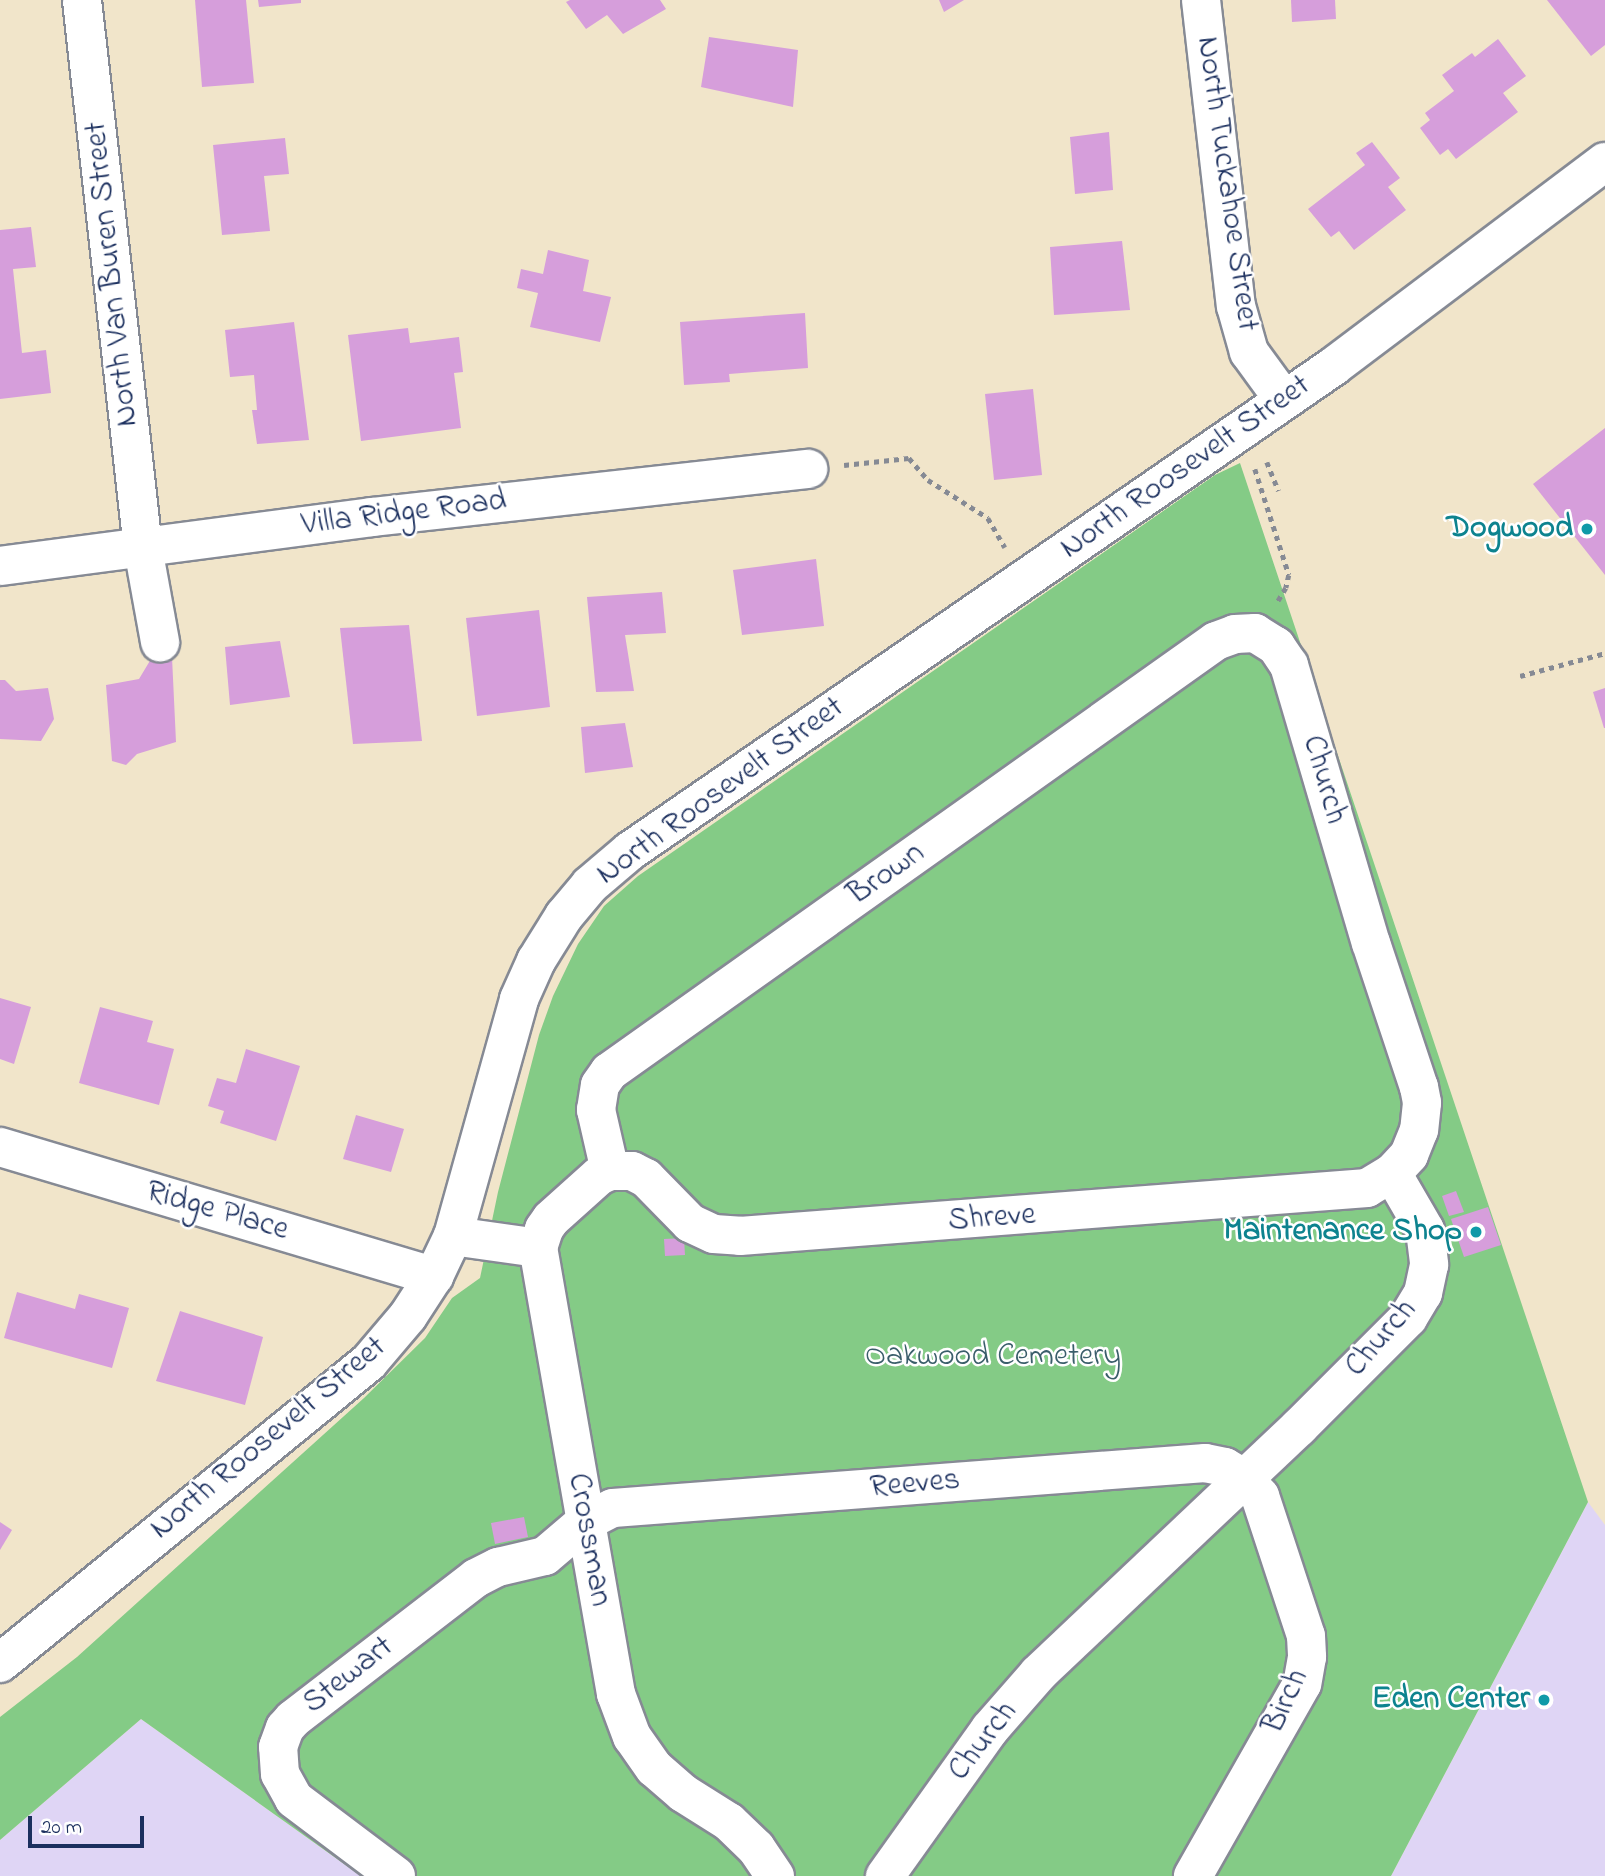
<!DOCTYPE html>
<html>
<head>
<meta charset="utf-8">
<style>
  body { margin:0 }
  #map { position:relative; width:1605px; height:1876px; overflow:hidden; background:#f1e5ca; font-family:"Indie Flower",sans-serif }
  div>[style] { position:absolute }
  .built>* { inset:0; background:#dfd5f5 }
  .green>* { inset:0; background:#84cb86 }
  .building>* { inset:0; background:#d69edb }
  .path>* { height:4.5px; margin-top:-2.25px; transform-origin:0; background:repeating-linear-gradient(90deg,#868a94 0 5px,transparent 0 10px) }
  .roads { filter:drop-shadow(2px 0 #868a94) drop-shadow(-2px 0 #868a94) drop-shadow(0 2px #868a94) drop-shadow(0 -2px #868a94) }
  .minor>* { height:38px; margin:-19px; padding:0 19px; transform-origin:19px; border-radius:19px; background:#fff }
  .dots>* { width:19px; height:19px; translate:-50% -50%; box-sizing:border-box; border:4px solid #fff; border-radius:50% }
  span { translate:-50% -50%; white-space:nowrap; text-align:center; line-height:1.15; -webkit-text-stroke:5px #fff; paint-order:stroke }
  .street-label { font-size:32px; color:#1b2f5e }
  .culture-label { font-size:32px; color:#0d838f; font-weight:700 }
  .right { translate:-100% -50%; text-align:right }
  .park-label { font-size:32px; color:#3a5e6a }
  .scale { position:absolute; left:28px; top:1816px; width:116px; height:32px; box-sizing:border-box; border:4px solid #1b2f5e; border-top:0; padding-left:9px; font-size:21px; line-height:24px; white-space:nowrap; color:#1b2f5e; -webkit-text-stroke:5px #fff; paint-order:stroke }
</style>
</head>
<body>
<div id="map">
  <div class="built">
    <i style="clip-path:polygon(1588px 1502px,1605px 1525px,1605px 1876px,1391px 1876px)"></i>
    <i style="clip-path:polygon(141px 1719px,361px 1876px,0 1876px,0 1840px)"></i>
  </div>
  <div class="green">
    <i style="clip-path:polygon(1240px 463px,1588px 1502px,1391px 1876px,361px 1876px,141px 1719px,0 1840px,0 1717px,77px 1657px,364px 1398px,425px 1338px,452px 1298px,480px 1278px,498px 1192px,539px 1035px,553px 996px,578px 944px,604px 906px,638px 876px,1215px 475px)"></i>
  </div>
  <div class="building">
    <i style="clip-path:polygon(195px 0,246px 0,254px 83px,202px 87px)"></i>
    <i style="clip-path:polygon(258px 0,301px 0,301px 3px,259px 7px)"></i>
    <i style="clip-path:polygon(570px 0,660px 0,666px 9px,623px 34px,607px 15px,586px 29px,566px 2px)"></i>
    <i style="clip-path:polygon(939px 0,964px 0,944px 12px)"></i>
    <i style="clip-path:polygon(1291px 0,1335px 0,1336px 19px,1292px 22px)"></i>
    <i style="clip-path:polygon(1547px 0,1605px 0,1605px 45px,1591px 56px)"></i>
    <i style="clip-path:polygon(709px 37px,798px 50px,793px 107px,701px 87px)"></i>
    <i style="clip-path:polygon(1498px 39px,1526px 76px,1503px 93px,1518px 112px,1456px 159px,1448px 149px,1440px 155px,1420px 128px,1430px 120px,1425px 113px,1454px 91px,1442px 75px,1472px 53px,1475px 57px)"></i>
    <i style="clip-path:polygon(1109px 132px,1113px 190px,1075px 194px,1070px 137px)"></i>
    <i style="clip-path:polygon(285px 138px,289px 174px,264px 176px,270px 231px,222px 235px,213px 145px)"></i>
    <i style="clip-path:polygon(1372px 142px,1400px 178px,1388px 187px,1406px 210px,1354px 250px,1339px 231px,1331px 237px,1308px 209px,1365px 165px,1356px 153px)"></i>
    <i style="clip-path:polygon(31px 227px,36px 267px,13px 269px,22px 353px,46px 350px,51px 393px,0 399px,0 230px)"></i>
    <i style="clip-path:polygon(1122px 241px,1130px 310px,1054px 315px,1050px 247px)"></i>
    <i style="clip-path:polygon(548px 250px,589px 260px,583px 291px,611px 297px,600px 342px,530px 327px,538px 293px,517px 288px,521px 269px,543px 274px)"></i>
    <i style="clip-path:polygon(805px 313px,808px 368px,729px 374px,730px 382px,684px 385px,680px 322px)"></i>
    <i style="clip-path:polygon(294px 322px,309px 440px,257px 444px,252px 410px,257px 410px,254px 375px,230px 377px,225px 330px)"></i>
    <i style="clip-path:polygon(408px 328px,410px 343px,459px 337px,463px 372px,454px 373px,461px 428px,361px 441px,348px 335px)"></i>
    <i style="clip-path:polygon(1033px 389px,1042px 475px,994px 480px,985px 394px)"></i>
    <i style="clip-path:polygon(1605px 428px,1605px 575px,1533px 484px)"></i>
    <i style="clip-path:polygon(816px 559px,824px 626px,742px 635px,733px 570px)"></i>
    <i style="clip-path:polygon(662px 592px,666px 633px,625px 635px,634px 691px,596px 692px,587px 597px)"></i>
    <i style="clip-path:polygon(539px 610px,550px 707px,477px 716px,466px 618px)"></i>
    <i style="clip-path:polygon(409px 625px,422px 741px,353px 744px,340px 628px)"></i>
    <i style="clip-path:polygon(280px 641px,290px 697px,230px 705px,225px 647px)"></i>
    <i style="clip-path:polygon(172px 657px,176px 742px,137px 754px,126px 765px,112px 761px,106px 685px,139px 679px,151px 659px)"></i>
    <i style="clip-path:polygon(0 680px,5px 680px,16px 691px,48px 688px,54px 719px,41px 741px,0 739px)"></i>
    <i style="clip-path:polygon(1605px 688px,1605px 728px,1604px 728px,1593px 692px)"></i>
    <i style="clip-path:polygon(625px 723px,633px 767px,585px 773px,581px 727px)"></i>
    <i style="clip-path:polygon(0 998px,31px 1007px,14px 1064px,0 1059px)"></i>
    <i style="clip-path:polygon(100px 1007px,153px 1021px,147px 1042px,174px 1049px,159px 1105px,79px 1083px)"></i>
    <i style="clip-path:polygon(246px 1049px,300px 1066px,276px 1141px,220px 1123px,224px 1111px,208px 1106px,217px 1078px,236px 1083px)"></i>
    <i style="clip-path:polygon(356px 1115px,404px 1129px,391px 1172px,343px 1159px)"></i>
    <i style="clip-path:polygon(1456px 1191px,1464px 1212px,1449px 1216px,1442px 1196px)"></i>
    <i style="clip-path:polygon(1488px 1207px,1501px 1245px,1464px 1257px,1451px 1219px)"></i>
    <i style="clip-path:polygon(684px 1238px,685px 1255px,665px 1256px,664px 1239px)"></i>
    <i style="clip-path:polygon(17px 1292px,75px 1309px,79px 1294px,129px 1308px,112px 1368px,4px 1338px)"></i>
    <i style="clip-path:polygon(180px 1311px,263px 1337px,245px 1405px,156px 1381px)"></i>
    <i style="clip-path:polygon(524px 1517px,528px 1537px,495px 1544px,491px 1523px)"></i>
    <i style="clip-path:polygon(0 1522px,12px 1530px,0 1550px)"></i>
  </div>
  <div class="path">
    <i style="left:1267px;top:462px;width:31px;rotate:68deg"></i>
    <i style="left:844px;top:465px;width:65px;rotate:-6.1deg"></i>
    <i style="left:909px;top:458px;width:29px;rotate:49deg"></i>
    <i style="left:928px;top:480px;width:71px;rotate:32.3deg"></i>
    <i style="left:988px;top:518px;width:34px;rotate:60deg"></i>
    <i style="left:1255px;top:469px;width:111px;rotate:72.2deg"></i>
    <i style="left:1289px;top:575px;width:13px;rotate:103deg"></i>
    <i style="left:1286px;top:588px;width:17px;rotate:121deg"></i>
    <i style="left:1520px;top:676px;width:88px;rotate:-15.1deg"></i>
  </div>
  <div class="roads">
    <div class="minor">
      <i style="left:82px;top:0;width:551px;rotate:83.65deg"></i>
      <i style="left:143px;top:548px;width:96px;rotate:79.7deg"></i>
      <i style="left:1201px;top:0;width:308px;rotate:83.5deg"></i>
      <i style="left:1236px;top:306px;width:48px;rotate:74.2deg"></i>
      <i style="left:1249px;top:352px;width:59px;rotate:53.9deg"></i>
      <i style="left:0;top:566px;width:375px;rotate:-7.5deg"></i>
      <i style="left:372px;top:517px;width:439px;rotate:-6.3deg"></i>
      <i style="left:0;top:1147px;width:453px;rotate:16.6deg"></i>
      <i style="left:610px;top:1171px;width:63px;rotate:-102.9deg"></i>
      <i style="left:596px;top:1110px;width:25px;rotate:-81deg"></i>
      <i style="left:600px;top:1085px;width:16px;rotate:-55deg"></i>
      <i style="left:609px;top:1072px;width:744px;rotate:-35.38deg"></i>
      <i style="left:1216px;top:641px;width:20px;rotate:-20deg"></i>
      <i style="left:1235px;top:634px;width:20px;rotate:-3deg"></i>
      <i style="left:1255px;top:633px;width:25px;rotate:32deg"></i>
      <i style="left:1276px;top:646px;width:23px;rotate:56deg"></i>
      <i style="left:1289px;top:665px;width:290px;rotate:73.6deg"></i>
      <i style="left:1371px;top:943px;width:152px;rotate:71.6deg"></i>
      <i style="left:1419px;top:1087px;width:16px;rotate:79deg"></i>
      <i style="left:1422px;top:1103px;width:27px;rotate:96deg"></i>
      <i style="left:1419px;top:1130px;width:27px;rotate:112deg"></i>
      <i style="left:1409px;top:1155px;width:25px;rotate:133deg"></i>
      <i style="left:1392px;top:1173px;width:66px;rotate:59.9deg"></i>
      <i style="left:1425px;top:1230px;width:35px;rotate:83deg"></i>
      <i style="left:1429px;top:1265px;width:29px;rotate:102deg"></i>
      <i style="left:1423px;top:1293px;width:29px;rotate:121deg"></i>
      <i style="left:1408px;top:1318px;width:154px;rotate:135deg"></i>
      <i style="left:1299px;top:1427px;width:359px;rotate:136.6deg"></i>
      <i style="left:1038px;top:1674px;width:73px;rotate:131.1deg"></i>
      <i style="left:990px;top:1729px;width:181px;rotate:125.5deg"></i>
      <i style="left:453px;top:1236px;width:86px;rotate:8deg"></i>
      <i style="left:0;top:1663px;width:476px;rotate:-39.2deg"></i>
      <i style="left:369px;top:1362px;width:60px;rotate:-49.7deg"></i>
      <i style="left:408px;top:1316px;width:48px;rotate:-57deg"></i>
      <i style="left:434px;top:1276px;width:44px;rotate:-64.6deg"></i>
      <i style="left:453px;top:1236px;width:246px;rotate:-74.4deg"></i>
      <i style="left:519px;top:999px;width:42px;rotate:-65.9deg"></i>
      <i style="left:536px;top:961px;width:53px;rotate:-58.1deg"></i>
      <i style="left:564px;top:916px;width:40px;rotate:-50deg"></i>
      <i style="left:590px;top:885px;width:52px;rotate:-40.4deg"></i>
      <i style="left:630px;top:851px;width:855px;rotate:-34.56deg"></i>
      <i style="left:1334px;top:366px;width:339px;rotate:-37deg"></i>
      <i style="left:396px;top:1876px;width:128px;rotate:-143deg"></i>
      <i style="left:294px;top:1799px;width:29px;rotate:-119deg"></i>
      <i style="left:280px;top:1774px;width:27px;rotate:-94deg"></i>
      <i style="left:278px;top:1747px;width:20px;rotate:-70deg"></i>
      <i style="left:285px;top:1728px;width:12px;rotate:-48deg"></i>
      <i style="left:293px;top:1719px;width:231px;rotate:-37.6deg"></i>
      <i style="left:476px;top:1578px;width:25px;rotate:-27deg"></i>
      <i style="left:498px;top:1567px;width:48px;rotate:-13.2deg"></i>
      <i style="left:545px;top:1556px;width:52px;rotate:-40.4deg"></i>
      <i style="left:585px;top:1522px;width:31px;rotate:-27deg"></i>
      <i style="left:613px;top:1508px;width:594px;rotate:-4.35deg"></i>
      <i style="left:1205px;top:1463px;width:20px;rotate:11deg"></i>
      <i style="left:1225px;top:1467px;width:23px;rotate:31deg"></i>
      <i style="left:1245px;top:1479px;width:23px;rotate:49deg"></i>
      <i style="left:1260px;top:1496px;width:147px;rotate:71.8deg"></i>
      <i style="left:1306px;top:1636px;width:21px;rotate:87deg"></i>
      <i style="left:1307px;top:1657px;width:27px;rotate:100deg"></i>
      <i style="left:1302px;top:1684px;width:221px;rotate:119.6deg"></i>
      <i style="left:775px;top:1876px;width:34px;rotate:-124deg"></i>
      <i style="left:756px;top:1848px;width:37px;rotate:-136deg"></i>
      <i style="left:729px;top:1822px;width:54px;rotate:-147.8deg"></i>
      <i style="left:683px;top:1793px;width:38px;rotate:-139deg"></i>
      <i style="left:654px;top:1768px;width:38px;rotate:-125deg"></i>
      <i style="left:632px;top:1737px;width:46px;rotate:-110.4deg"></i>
      <i style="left:616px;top:1694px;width:453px;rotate:-99.9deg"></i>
      <i style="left:538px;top:1248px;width:20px;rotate:-72deg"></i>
      <i style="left:544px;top:1229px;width:12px;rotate:-55deg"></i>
      <i style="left:551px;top:1219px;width:64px;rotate:-41.9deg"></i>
      <i style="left:599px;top:1176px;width:12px;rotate:-24deg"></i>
      <i style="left:610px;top:1171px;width:22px"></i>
      <i style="left:632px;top:1171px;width:16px;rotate:27deg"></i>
      <i style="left:646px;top:1178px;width:63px;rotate:45.6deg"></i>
      <i style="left:690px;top:1223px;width:26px;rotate:25deg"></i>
      <i style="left:714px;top:1234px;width:26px;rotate:4deg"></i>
      <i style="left:740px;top:1236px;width:629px;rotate:-4.38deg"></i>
      <i style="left:1367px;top:1188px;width:29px;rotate:-31deg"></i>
    </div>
  </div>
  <div class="dots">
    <i style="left:1587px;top:529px;background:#0f9aa8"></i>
    <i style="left:1476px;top:1232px;background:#0f9aa8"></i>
    <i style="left:1544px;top:1700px;background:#0f9aa8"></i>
  </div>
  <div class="street-label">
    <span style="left:1226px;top:184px;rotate:82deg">North Tuckahoe Street</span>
    <span style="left:113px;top:274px;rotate:-96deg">North Van Buren Street</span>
    <span style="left:1186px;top:468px;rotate:-35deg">North Roosevelt Street</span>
    <span style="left:404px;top:514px;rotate:-7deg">Villa Ridge Road</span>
    <span style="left:1323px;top:780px;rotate:74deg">Church</span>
    <span style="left:721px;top:792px;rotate:-36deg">North Roosevelt Street</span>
    <span style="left:887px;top:875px;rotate:-35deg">Brown</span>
    <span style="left:217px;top:1212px;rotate:16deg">Ridge Place</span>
    <span style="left:992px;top:1219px;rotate:-4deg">Shreve</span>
    <span style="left:1382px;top:1339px;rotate:-49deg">Church</span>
    <span style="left:269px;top:1439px;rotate:-40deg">North Roosevelt Street</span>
    <span style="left:915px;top:1485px;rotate:-5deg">Reeves</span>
    <span style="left:588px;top:1540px;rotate:80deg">Crossman</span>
    <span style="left:349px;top:1676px;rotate:-38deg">Stewart</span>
    <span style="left:1287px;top:1702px;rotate:-65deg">Birch</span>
    <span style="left:984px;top:1742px;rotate:-52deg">Church</span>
  </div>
  <div class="culture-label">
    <span class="right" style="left:1573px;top:529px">Dogwood</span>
    <span class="right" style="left:1462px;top:1232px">Maintenance Shop</span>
    <span class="right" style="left:1530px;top:1700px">Eden Center</span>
  </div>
  <div class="park-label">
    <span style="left:993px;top:1357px">Oakwood Cemetery</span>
  </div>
  <div class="scale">20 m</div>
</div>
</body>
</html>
